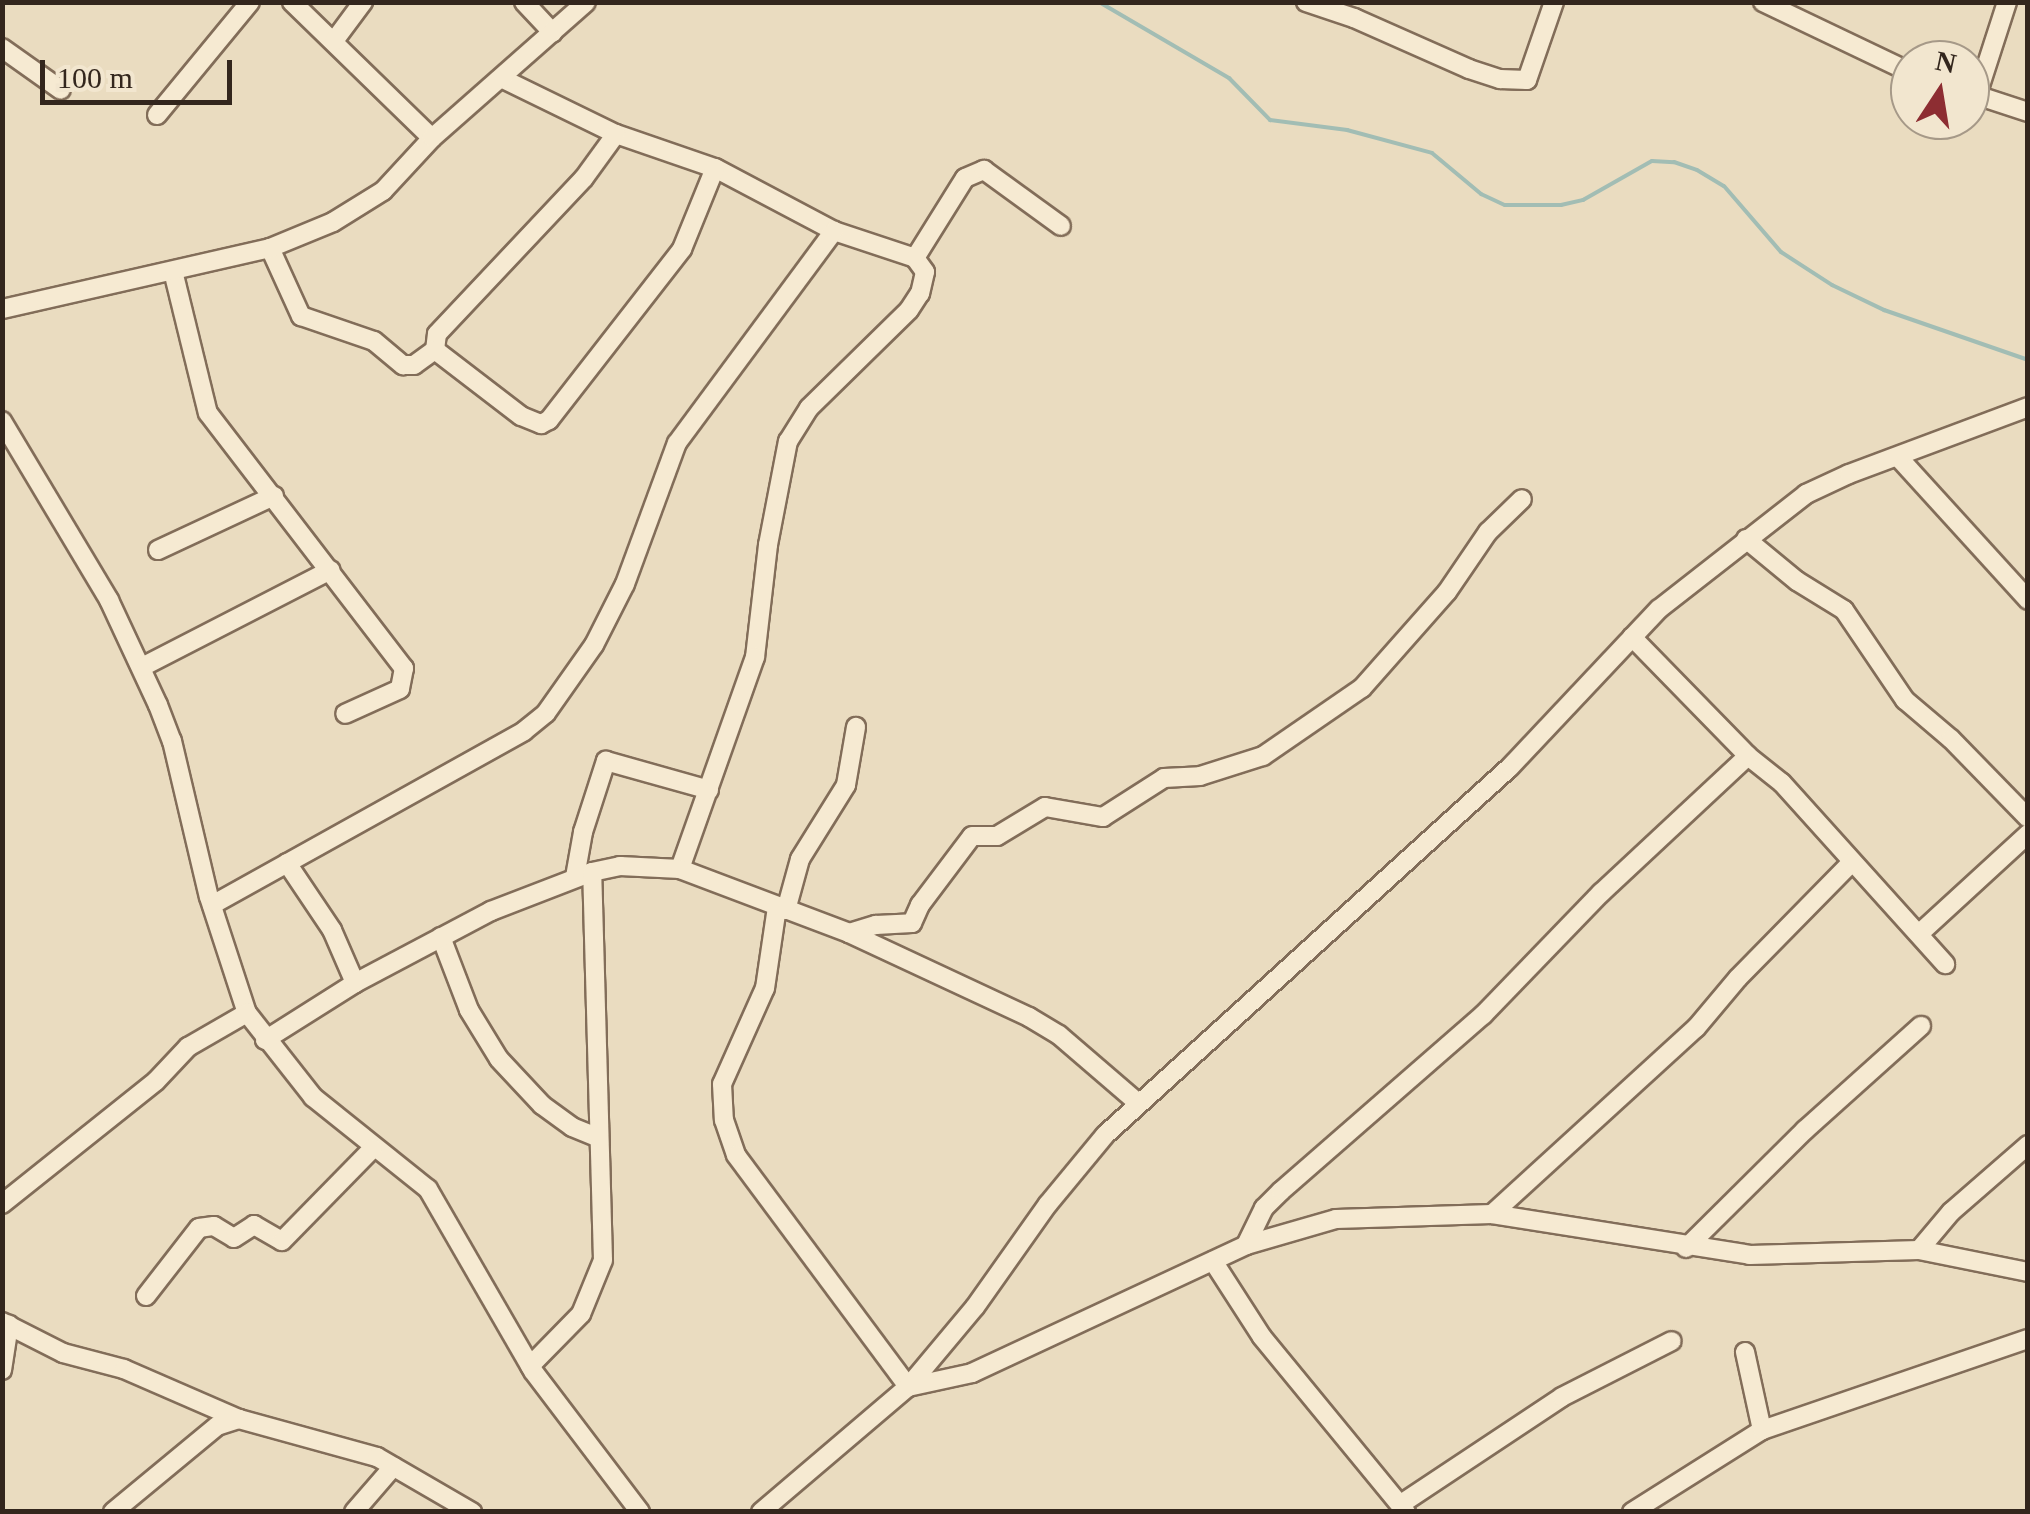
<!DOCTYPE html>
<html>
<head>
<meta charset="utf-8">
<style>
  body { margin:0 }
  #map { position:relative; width:2030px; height:1514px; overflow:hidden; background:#eadcc0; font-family:Georgia,serif }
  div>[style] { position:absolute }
  .stream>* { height:4px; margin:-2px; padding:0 2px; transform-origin:2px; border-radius:2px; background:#a2bdb4 }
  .roads { filter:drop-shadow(2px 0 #826d59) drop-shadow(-2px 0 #826d59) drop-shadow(0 2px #826d59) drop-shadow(0 -2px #826d59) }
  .minor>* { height:18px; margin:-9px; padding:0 9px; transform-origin:9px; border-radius:9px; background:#f6ead2 }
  span { translate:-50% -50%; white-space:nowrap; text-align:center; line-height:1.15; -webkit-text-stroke:8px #f2e6cf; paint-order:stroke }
  .frame { position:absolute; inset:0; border:5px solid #33261d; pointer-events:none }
  .north { position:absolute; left:1890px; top:40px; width:100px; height:100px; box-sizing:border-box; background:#f2e6cf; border:2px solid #a69988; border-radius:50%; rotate:12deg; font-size:28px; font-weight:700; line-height:40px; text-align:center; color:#33261d }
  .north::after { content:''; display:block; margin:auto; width:35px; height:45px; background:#8d2d32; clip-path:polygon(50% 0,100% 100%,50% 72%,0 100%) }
  .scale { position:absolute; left:40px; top:60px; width:192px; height:45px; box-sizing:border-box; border:5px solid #33261d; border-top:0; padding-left:12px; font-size:30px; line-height:35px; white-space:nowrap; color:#33261d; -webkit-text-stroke:8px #f2e6cf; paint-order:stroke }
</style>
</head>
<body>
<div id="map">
  <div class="stream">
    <i style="left:1099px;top:2px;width:151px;rotate:30.3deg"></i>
    <i style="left:1229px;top:78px;width:59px;rotate:45.7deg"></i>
    <i style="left:1270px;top:120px;width:78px;rotate:7.4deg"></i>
    <i style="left:1347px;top:130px;width:88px;rotate:15.1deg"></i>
    <i style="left:1432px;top:153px;width:64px;rotate:39.9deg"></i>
    <i style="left:1481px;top:194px;width:26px;rotate:25deg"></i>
    <i style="left:1505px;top:205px;width:56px"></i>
    <i style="left:1561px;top:205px;width:23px;rotate:-13deg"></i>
    <i style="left:1583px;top:200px;width:79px;rotate:-29.5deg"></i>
    <i style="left:1652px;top:161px;width:22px;rotate:3deg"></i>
    <i style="left:1674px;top:162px;width:24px;rotate:19deg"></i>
    <i style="left:1697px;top:170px;width:31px;rotate:31deg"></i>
    <i style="left:1724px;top:186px;width:87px;rotate:49.2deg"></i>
    <i style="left:1781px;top:252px;width:61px;rotate:32.9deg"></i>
    <i style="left:1832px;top:285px;width:58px;rotate:25.7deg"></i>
    <i style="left:1884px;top:310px;width:152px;rotate:19.1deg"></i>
  </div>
  <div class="roads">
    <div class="minor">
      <i style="left:292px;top:2px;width:195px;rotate:44.2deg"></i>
      <i style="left:524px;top:2px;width:42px;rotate:46.9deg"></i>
      <i style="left:1306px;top:2px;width:51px;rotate:18.4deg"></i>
      <i style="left:1354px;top:18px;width:126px;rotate:23.9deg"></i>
      <i style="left:1469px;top:69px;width:33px;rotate:18deg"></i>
      <i style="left:1500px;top:79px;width:27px;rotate:2deg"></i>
      <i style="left:1527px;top:80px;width:83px;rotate:-70.9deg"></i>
      <i style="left:1763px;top:2px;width:163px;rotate:25.5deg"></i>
      <i style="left:334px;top:41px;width:49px;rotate:-53.4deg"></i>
      <i style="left:2px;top:48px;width:72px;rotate:35.4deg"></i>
      <i style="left:503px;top:79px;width:126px;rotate:26deg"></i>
      <i style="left:616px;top:134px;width:105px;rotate:19deg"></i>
      <i style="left:715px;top:168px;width:135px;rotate:27.9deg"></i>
      <i style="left:834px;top:231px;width:85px;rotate:18.4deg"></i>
      <i style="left:915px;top:258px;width:17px;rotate:54deg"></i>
      <i style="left:925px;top:272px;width:22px;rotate:103deg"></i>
      <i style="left:920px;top:293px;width:20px;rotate:123deg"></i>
      <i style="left:909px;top:310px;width:140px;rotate:135.6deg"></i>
      <i style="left:809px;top:408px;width:39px;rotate:122deg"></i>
      <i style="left:788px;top:441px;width:106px;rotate:100.9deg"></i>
      <i style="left:768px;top:545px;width:113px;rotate:96.6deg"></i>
      <i style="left:755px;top:657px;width:225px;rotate:109.5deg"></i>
      <i style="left:1970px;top:93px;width:61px;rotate:18.1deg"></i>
      <i style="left:1977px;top:95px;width:98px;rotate:-72.1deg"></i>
      <i style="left:157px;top:115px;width:146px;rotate:-50.5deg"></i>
      <i style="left:270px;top:248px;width:75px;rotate:65.5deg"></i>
      <i style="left:301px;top:316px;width:77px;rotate:18.9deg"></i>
      <i style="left:374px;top:341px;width:38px;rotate:40deg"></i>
      <i style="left:403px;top:365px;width:11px"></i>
      <i style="left:414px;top:365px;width:26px;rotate:-36deg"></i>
      <i style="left:435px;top:350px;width:16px;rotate:-83deg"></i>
      <i style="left:437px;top:334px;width:214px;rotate:-46.7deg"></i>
      <i style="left:584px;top:178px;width:54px;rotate:-54deg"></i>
      <i style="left:915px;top:258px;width:94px;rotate:-58deg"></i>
      <i style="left:965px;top:178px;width:21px;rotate:-23deg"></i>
      <i style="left:984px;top:170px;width:95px;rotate:36deg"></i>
      <i style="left:173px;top:271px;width:146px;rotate:76.2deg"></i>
      <i style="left:208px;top:413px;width:322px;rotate:52.5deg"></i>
      <i style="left:404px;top:668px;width:21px;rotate:101deg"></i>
      <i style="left:400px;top:689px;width:60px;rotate:155.6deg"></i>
      <i style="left:2px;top:309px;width:275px;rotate:-12.8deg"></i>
      <i style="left:270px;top:248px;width:68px;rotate:-22.4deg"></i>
      <i style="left:333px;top:222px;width:59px;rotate:-31.8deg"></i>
      <i style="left:383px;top:191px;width:72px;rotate:-47.2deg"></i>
      <i style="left:432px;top:138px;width:205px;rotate:-41.4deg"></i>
      <i style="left:435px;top:350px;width:108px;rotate:37.5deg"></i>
      <i style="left:521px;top:416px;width:22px;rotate:22deg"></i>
      <i style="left:541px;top:424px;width:9px;rotate:-27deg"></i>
      <i style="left:549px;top:420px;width:217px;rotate:-52.1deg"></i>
      <i style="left:682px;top:249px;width:87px;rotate:-67.8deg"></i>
      <i style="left:2px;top:421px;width:209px;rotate:59.1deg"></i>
      <i style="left:109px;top:600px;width:116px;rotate:65deg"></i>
      <i style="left:158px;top:705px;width:39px;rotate:69deg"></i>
      <i style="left:172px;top:741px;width:160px;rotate:76.7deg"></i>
      <i style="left:209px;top:897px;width:122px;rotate:71.9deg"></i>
      <i style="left:247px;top:1013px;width:107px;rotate:51.8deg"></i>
      <i style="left:313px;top:1097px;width:147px;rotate:38.7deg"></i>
      <i style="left:428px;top:1189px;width:210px;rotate:60deg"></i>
      <i style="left:533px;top:1371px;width:177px;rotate:52.8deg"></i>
      <i style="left:1899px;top:458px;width:192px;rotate:47.7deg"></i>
      <i style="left:1746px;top:539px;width:66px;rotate:39.5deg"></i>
      <i style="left:1797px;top:581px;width:55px;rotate:31.7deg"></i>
      <i style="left:1844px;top:610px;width:109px;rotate:55.9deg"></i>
      <i style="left:1905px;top:700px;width:60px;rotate:40.3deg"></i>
      <i style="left:1951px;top:739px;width:110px;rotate:45.7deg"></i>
      <i style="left:158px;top:550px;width:128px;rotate:-25deg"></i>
      <i style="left:1632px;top:637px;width:166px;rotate:45.7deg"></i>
      <i style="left:1748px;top:756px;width:43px;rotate:38.5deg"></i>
      <i style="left:1782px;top:783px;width:244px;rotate:48deg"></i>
      <i style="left:142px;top:667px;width:212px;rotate:-27.2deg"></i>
      <i style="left:287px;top:863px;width:81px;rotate:56.1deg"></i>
      <i style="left:332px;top:930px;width:58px;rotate:66.5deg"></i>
      <i style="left:575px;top:877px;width:46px;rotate:-79.9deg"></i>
      <i style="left:583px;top:832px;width:75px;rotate:-72.1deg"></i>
      <i style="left:606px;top:761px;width:107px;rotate:15.7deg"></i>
      <i style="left:212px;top:905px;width:357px;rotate:-29.1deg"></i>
      <i style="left:524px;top:731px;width:28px;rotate:-39deg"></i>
      <i style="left:546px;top:713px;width:83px;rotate:-54.8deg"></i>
      <i style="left:594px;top:645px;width:68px;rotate:-63.1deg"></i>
      <i style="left:625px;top:584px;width:150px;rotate:-69.8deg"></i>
      <i style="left:677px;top:443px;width:264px;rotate:-53.5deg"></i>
      <i style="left:777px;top:907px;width:82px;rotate:98.4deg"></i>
      <i style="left:765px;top:988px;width:105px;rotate:114.1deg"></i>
      <i style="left:722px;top:1084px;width:36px;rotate:87deg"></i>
      <i style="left:724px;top:1120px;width:37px;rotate:71deg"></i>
      <i style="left:736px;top:1155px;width:289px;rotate:53.4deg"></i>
      <i style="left:786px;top:910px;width:53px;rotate:-74.6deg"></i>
      <i style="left:800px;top:859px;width:87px;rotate:-58.1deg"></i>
      <i style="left:846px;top:785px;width:59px;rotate:-80.2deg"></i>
      <i style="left:849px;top:933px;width:28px;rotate:-17deg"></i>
      <i style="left:876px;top:925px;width:36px;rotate:-3deg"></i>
      <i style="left:912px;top:923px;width:20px;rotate:-66deg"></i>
      <i style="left:920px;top:905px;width:86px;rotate:-53deg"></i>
      <i style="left:972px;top:836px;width:25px"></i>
      <i style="left:997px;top:836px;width:56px;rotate:-31.1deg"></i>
      <i style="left:1045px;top:807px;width:59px;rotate:9.8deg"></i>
      <i style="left:1103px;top:817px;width:72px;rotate:-32.6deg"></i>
      <i style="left:1164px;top:778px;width:36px;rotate:-3deg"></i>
      <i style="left:1200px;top:776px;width:66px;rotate:-17.6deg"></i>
      <i style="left:1263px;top:756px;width:120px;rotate:-34.5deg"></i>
      <i style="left:1362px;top:688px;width:128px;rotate:-48.5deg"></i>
      <i style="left:1447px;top:592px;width:73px;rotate:-55.7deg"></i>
      <i style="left:1488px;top:532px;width:47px;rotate:-44.1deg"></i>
      <i style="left:1920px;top:933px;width:147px;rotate:-42.5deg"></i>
      <i style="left:441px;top:937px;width:78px;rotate:69deg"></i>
      <i style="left:469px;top:1010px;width:57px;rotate:58.5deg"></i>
      <i style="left:499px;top:1059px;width:63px;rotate:46.9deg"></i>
      <i style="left:542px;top:1105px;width:37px;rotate:36deg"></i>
      <i style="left:572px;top:1127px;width:29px;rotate:22deg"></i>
      <i style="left:265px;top:1040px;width:107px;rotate:-32.3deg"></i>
      <i style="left:355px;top:983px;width:154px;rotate:-27.9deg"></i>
      <i style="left:491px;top:911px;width:108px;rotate:-21.1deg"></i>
      <i style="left:592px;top:872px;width:29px;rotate:-12deg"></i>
      <i style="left:620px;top:866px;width:60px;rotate:2.9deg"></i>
      <i style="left:680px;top:869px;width:181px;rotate:20.7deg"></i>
      <i style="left:849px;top:933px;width:199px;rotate:25deg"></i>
      <i style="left:1029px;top:1017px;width:35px;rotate:31deg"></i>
      <i style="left:1059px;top:1035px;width:104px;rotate:40.7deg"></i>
      <i style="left:2px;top:1204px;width:197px;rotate:-38.6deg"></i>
      <i style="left:156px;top:1081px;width:47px;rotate:-46.7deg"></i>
      <i style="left:188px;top:1047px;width:68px;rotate:-30deg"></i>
      <i style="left:1492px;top:1214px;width:276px;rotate:-42.4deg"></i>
      <i style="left:1696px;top:1028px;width:65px;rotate:-50deg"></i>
      <i style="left:1738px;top:978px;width:161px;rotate:-45.5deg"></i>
      <i style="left:1246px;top:1245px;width:41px;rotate:-64.1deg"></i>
      <i style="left:1264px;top:1208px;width:24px;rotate:-45deg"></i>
      <i style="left:1281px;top:1191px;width:268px;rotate:-41.1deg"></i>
      <i style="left:1483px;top:1015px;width:170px;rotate:-46deg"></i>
      <i style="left:1601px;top:893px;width:201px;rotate:-43deg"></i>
      <i style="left:1686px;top:1248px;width:168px;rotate:-44.8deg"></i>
      <i style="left:1805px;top:1130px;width:156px;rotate:-41.9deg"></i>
      <i style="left:1919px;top:1250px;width:50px;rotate:-49.9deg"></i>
      <i style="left:1951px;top:1212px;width:102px;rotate:-41deg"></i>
      <i style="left:1213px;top:1261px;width:90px;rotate:57.2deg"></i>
      <i style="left:1262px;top:1337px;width:227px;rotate:50.6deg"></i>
      <i style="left:146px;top:1296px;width:86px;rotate:-52.1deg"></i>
      <i style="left:199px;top:1228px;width:15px;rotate:-8deg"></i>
      <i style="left:214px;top:1226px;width:23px;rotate:31deg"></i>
      <i style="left:234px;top:1238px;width:24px;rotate:-33deg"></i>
      <i style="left:254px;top:1225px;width:32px;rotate:30deg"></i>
      <i style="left:282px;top:1241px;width:130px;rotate:-45.6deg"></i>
      <i style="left:2px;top:1322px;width:68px;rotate:26.9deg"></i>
      <i style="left:63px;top:1353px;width:63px;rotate:14.7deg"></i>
      <i style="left:124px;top:1369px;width:125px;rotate:23.5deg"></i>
      <i style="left:239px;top:1419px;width:143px;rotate:15.4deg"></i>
      <i style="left:377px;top:1457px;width:110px;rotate:30.1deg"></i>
      <i style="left:1745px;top:1352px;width:80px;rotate:77.7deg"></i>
      <i style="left:530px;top:1366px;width:73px;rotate:-45.6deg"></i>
      <i style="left:581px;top:1314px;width:58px;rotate:-67.8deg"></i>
      <i style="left:603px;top:1260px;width:388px;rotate:-91.6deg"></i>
      <i style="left:2px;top:1370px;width:46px;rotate:-81.2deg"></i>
      <i style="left:908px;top:1387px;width:66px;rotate:-12.3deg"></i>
      <i style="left:972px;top:1373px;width:302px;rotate:-25deg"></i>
      <i style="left:1246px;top:1245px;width:94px;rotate:-16.1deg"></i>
      <i style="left:1336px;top:1219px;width:156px;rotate:-1.8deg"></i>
      <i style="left:1492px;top:1214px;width:261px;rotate:9deg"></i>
      <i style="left:1750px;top:1255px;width:169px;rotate:-1.7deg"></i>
      <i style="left:1919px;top:1250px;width:111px;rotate:11.4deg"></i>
      <i style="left:1401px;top:1504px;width:193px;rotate:-33.6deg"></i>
      <i style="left:1562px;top:1397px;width:123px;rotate:-27deg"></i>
      <i style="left:113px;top:1512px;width:135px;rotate:-39.6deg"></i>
      <i style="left:217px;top:1426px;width:23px;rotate:-18deg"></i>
      <i style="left:354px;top:1512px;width:60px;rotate:-49.1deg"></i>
      <i style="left:761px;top:1512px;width:193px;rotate:-40.4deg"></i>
      <i style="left:908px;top:1387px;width:104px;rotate:-50.1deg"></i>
      <i style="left:975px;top:1307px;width:126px;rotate:-54.7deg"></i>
      <i style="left:1048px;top:1204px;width:89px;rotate:-50.4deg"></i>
      <i style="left:1105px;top:1135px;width:547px;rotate:-42.26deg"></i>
      <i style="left:1510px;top:767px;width:217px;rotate:-46.7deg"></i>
      <i style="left:1659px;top:609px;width:187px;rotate:-38deg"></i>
      <i style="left:1806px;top:494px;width:47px;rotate:-24.9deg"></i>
      <i style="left:1849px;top:474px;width:191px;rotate:-20.5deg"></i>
      <i style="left:1632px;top:1512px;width:154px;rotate:-32.2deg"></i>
      <i style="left:1762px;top:1430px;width:281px;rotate:-18.9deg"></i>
    </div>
  </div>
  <div class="frame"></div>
  <div class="north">N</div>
  <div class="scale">100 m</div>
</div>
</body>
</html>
